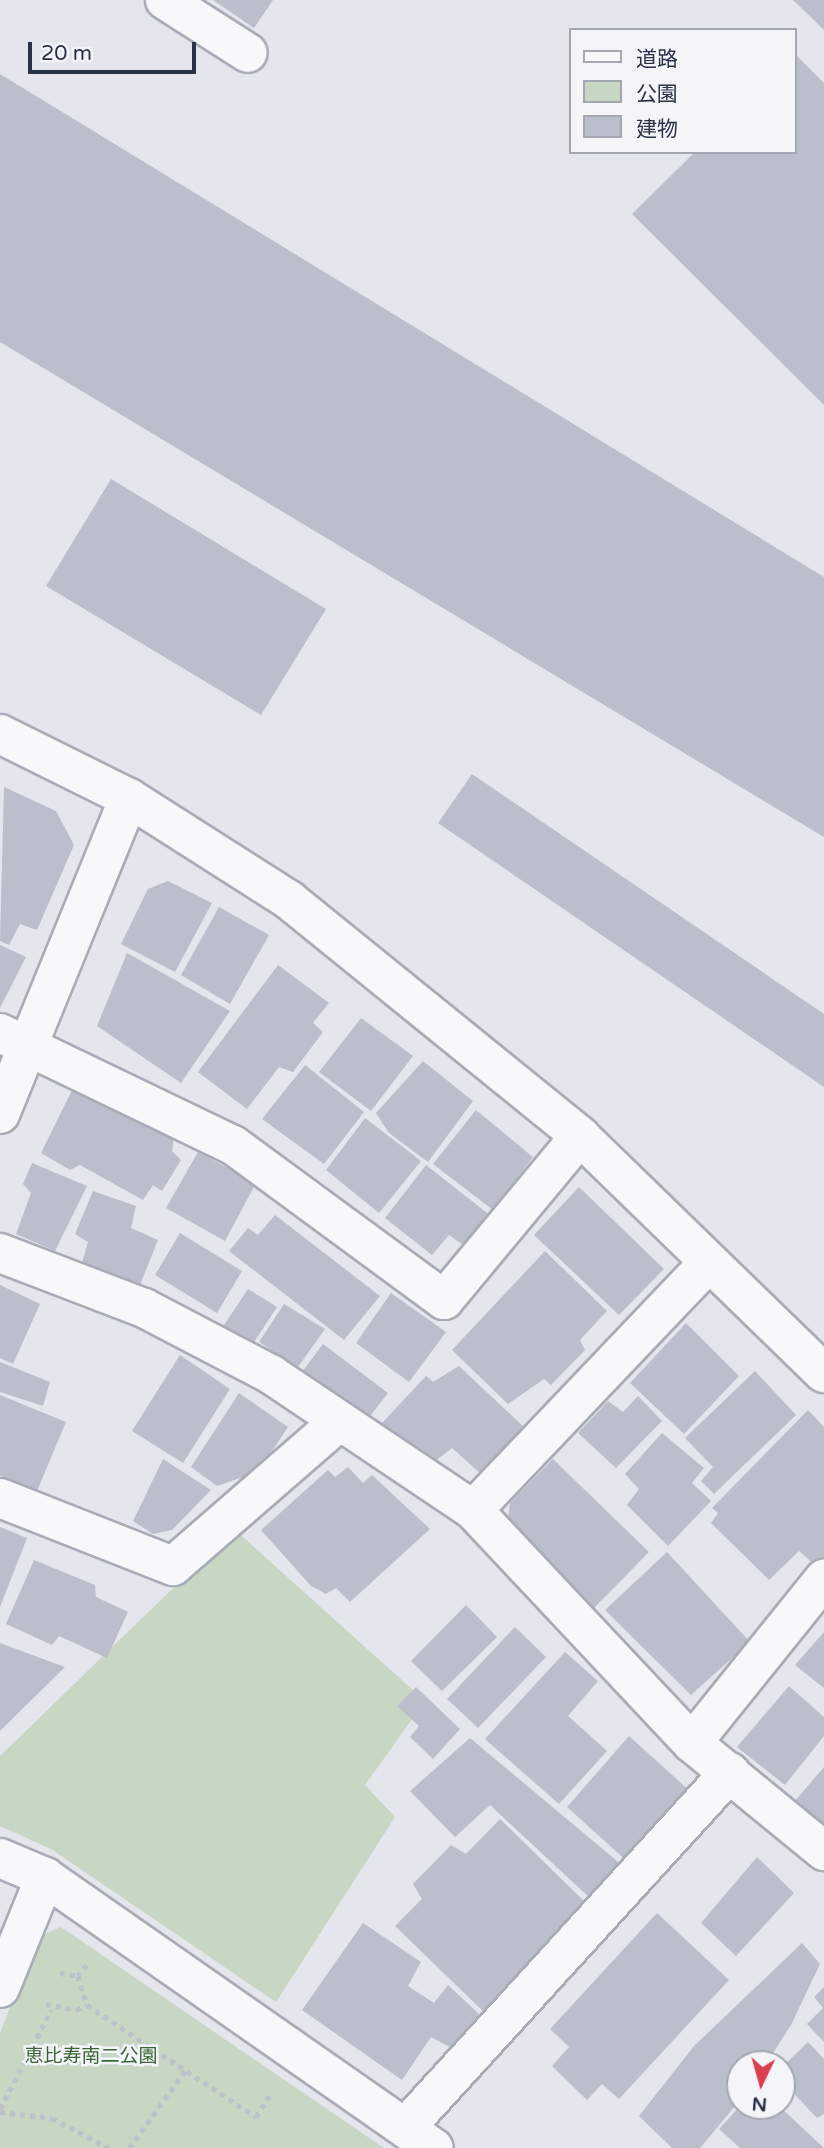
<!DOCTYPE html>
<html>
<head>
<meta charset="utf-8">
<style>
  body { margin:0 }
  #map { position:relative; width:824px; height:2148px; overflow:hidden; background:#e3e6ec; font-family:"Varela Round","Noto Sans JP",sans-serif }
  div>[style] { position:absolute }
  .green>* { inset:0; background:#c7d7c3 }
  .building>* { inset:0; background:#babfcb }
  .path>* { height:4.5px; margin-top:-2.25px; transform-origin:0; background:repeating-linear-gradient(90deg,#bdc1c8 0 5px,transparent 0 10px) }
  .roads { filter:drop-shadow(2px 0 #a7acb7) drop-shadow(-2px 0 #a7acb7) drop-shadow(0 2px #a7acb7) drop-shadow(0 -2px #a7acb7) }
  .minor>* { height:38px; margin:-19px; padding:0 19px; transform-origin:19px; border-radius:19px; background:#f6f8fa }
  span { translate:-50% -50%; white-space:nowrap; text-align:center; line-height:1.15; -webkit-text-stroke:5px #f3f5f9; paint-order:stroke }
  .park-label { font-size:19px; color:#3b6435 }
  .legend { position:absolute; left:569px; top:28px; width:228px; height:126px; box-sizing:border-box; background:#f3f5f9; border:2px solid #a2a7b2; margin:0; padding:9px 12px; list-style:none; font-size:21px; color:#293247 }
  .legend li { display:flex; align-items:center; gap:14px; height:35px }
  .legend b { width:35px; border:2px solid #a2a7b2 }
  .north { position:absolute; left:726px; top:2050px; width:70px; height:70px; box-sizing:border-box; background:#f3f5f9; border:2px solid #a2a7b2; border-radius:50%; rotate:185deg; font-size:19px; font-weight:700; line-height:28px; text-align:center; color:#293247 }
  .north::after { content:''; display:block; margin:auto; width:24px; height:32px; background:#db3e4e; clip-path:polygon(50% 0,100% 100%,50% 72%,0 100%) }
  .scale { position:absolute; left:28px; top:42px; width:168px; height:32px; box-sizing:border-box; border:4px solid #293247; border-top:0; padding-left:9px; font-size:21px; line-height:24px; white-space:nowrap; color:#293247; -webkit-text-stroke:5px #f3f5f9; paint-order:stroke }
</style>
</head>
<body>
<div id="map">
  <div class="green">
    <i style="clip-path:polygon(234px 1529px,425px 1701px,365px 1785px,395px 1817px,276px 2002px,51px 1849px,0 1826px,0 1756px)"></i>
    <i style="clip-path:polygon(61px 1927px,384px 2148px,0 2148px,0 2033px,38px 1937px)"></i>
  </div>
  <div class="building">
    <i style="clip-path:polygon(213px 0,273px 0,254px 28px)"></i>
    <i style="clip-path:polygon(793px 0,824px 0,824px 30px)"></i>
    <i style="clip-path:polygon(794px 53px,824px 83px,824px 405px,632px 214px,695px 152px,794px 152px)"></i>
    <i style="clip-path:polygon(0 74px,824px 577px,824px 837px,0 342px)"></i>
    <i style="clip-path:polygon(111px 479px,326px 609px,261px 715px,46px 586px)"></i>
    <i style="clip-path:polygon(472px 774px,824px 1014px,824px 1087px,438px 823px)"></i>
    <i style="clip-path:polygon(4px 787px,56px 811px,74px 845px,37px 930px,20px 924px,9px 945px,0 941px)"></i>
    <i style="clip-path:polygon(168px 881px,212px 903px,175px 972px,121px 944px,148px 889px)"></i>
    <i style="clip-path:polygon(219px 907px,269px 935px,230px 1004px,181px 975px)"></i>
    <i style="clip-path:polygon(0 945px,26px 957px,0 1008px)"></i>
    <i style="clip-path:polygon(127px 953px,230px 1011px,181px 1083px,97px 1026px)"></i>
    <i style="clip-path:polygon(278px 965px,329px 1003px,313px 1023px,323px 1032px,293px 1072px,279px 1067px,247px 1109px,198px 1072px)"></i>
    <i style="clip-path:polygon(361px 1018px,413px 1056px,371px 1111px,319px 1072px)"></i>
    <i style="clip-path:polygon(423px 1061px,473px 1101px,428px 1162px,389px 1133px,376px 1113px)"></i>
    <i style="clip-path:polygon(305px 1065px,364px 1112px,324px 1164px,262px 1119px)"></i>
    <i style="clip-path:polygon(86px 1089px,174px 1137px,172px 1151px,181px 1160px,162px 1191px,153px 1185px,143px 1200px,80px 1165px,70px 1170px,41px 1153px,71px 1092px)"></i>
    <i style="clip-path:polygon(476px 1110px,533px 1157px,493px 1210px,433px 1164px)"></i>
    <i style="clip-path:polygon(365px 1118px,421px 1161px,379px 1213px,326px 1170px)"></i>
    <i style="clip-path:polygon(198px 1152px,256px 1183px,225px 1241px,166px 1208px)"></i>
    <i style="clip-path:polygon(32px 1163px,87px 1186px,55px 1251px,16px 1234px,31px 1193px,23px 1184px)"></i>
    <i style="clip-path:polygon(426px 1165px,491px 1216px,467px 1248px,449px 1235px,432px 1255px,385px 1218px)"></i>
    <i style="clip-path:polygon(579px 1187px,664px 1269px,619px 1315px,534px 1235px)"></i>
    <i style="clip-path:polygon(93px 1191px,136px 1206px,131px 1228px,158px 1240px,140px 1285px,82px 1263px,88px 1242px,75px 1234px)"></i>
    <i style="clip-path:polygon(275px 1215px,380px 1296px,344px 1340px,229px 1251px,248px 1228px,258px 1235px)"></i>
    <i style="clip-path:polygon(180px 1233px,242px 1271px,217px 1313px,155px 1275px)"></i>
    <i style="clip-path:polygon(545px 1251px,607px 1311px,580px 1340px,585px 1350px,551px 1385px,544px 1379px,508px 1404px,452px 1350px)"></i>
    <i style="clip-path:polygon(0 1285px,40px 1304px,13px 1364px,0 1358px)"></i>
    <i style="clip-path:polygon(248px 1289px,277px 1307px,247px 1353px,218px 1334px)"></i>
    <i style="clip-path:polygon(391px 1293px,446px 1332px,409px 1382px,356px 1343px)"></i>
    <i style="clip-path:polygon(284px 1304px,325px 1329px,298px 1367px,259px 1342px)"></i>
    <i style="clip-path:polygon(686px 1323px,739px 1376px,684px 1434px,630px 1383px)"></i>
    <i style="clip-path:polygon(323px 1344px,388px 1393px,367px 1420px,302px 1372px)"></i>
    <i style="clip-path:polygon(180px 1355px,230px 1389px,183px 1463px,132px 1431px)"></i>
    <i style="clip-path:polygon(0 1362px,50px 1382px,43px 1406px,0 1392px)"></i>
    <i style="clip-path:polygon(459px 1366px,525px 1428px,481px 1474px,452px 1448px,428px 1467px,382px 1423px,426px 1376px,433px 1382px)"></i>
    <i style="clip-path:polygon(755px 1371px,796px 1415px,714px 1494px,701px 1481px,713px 1467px,685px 1438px)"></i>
    <i style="clip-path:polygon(239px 1393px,288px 1427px,253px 1480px,246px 1476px,217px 1486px,191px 1467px)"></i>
    <i style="clip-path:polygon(0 1395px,66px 1422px,37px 1491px,0 1476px)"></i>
    <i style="clip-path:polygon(638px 1396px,662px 1421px,616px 1468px,578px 1433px,608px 1401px,623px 1412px)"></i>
    <i style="clip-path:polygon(808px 1410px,824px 1427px,824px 1557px,816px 1566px,799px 1551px,769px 1580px,711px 1523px,718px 1513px,712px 1508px)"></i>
    <i style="clip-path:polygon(662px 1433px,704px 1468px,692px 1483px,711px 1501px,668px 1546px,627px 1505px,639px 1489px,625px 1474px)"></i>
    <i style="clip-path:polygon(163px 1459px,211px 1490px,172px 1530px,153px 1534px,133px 1521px)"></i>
    <i style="clip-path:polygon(553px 1459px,649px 1552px,591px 1611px,507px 1528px,510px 1503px)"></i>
    <i style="clip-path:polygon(348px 1467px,363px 1483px,372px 1475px,430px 1529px,350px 1602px,336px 1588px,326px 1594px,311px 1586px,261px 1530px,328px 1470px,335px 1477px)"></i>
    <i style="clip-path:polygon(0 1527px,27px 1538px,0 1607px)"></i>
    <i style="clip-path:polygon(667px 1552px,750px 1642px,691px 1695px,605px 1610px)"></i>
    <i style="clip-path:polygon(34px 1560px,95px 1585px,96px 1597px,128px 1612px,107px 1658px,59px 1636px,52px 1645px,6px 1624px)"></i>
    <i style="clip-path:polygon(466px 1605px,497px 1637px,442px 1691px,411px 1661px)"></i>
    <i style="clip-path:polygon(515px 1627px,546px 1657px,478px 1728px,447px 1699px)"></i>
    <i style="clip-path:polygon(824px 1632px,824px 1688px,795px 1665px)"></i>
    <i style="clip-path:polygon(0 1643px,65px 1667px,0 1731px)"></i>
    <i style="clip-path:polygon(565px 1652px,598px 1681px,568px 1716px,607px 1751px,559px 1804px,485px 1739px)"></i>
    <i style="clip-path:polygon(789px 1686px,824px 1717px,824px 1736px,785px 1785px,737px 1747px)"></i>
    <i style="clip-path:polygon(416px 1687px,460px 1729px,433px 1759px,410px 1737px,419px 1726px,397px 1706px)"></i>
    <i style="clip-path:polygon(629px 1736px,691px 1792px,628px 1862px,567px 1807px)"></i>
    <i style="clip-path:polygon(470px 1738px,623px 1866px,592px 1900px,490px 1805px,455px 1837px,410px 1791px)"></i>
    <i style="clip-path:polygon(824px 1767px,824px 1829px,794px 1802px)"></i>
    <i style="clip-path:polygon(500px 1819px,590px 1907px,487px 2015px,395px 1926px,422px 1899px,413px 1884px,451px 1845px,466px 1854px)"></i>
    <i style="clip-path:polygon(757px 1857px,794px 1893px,736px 1956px,701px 1923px)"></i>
    <i style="clip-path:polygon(657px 1913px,729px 1980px,619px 2099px,602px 2084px,587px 2100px,552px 2066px,569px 2047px,550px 2029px)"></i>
    <i style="clip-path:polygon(363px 1923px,421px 1962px,408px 1986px,434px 2003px,448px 1985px,479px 2014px,455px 2050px,431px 2037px,402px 2080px,302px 2010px)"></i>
    <i style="clip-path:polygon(802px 1943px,820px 1964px,791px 2025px,766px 2064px,740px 2064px,740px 2100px,700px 2148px,672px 2148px,639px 2116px,694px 2046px)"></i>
    <i style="clip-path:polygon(824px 1987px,824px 2042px,807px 2024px,823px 2008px,814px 1997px)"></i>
    <i style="clip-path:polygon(808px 2042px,824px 2059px,824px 2114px,817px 2118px,782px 2081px,782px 2067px)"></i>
    <i style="clip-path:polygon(740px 2106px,779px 2106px,824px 2148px,740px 2148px,719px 2129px)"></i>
  </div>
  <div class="path">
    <i style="left:87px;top:1965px;width:14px;rotate:129deg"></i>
    <i style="left:78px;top:1976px;width:30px;rotate:73deg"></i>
    <i style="left:87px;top:2005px;width:203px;rotate:33.5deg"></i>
    <i style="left:256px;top:2117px;width:27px;rotate:-59deg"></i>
    <i style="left:60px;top:1973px;width:18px;rotate:9deg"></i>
    <i style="left:46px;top:2004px;width:31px;rotate:11deg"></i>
    <i style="left:76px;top:2010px;width:12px;rotate:-24deg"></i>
    <i style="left:0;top:2109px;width:111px;rotate:-62.7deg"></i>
    <i style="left:0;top:2112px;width:52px;rotate:6.6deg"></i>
    <i style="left:52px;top:2118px;width:64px;rotate:27.8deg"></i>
    <i style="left:129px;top:2148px;width:95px;rotate:-54deg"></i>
  </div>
  <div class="roads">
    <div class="minor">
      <i style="left:165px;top:0;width:98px;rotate:32.6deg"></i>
      <i style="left:0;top:734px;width:144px;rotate:26.4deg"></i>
      <i style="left:129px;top:798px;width:190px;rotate:32.5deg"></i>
      <i style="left:289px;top:900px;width:375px;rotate:39deg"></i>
      <i style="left:580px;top:1136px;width:340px;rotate:44.2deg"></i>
      <i style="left:0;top:1033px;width:259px;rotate:25.7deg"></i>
      <i style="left:233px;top:1145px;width:262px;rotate:36.3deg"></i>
      <i style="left:444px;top:1300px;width:213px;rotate:-50.3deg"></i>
      <i style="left:0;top:1114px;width:341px;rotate:-67.8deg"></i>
      <i style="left:0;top:1253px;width:154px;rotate:20.9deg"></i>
      <i style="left:144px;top:1308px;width:144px;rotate:27.6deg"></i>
      <i style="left:272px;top:1375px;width:242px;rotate:33.9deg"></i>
      <i style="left:473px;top:1510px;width:320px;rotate:46.8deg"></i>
      <i style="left:692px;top:1743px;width:171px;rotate:39.3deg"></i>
      <i style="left:0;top:1498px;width:186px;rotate:21.5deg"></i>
      <i style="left:173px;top:1566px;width:221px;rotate:-41deg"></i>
      <i style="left:473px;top:1510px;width:342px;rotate:-46.4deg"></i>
      <i style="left:692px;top:1743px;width:211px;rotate:-51.2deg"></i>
      <i style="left:0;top:1858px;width:49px;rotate:22.9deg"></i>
      <i style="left:45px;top:1877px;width:474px;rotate:34.9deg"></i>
      <i style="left:0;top:1988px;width:120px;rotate:-67.9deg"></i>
      <i style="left:405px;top:2128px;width:482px;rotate:-47.6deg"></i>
    </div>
  </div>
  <div class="park-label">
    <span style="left:91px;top:2057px">恵比寿南二公園</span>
  </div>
  <ul class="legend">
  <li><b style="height:9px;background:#f6f8fa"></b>道路</li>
  <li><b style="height:19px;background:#c7d7c3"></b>公園</li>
  <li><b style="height:19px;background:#babfcb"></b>建物</li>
  </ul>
  <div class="north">N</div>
  <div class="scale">20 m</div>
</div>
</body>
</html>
